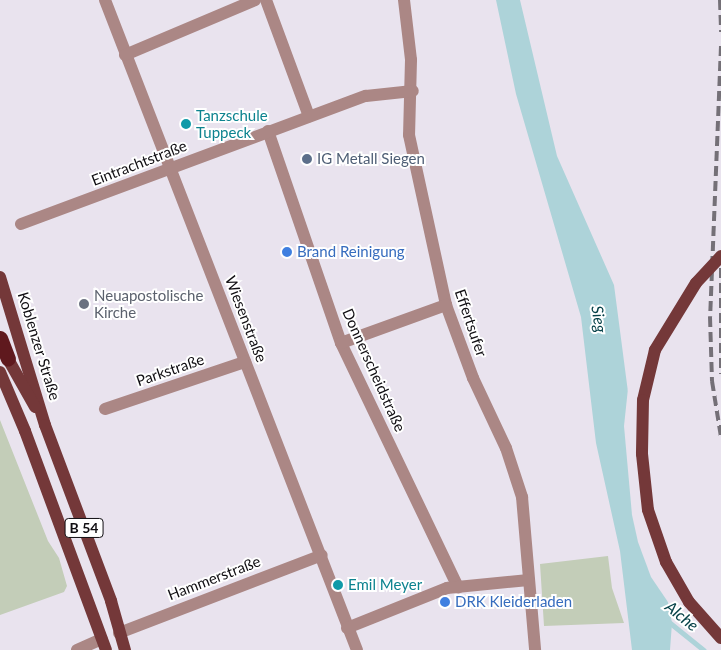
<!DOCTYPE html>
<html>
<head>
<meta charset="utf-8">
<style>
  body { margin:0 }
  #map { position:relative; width:721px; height:650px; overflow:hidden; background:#e9e3ee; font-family:Lato,sans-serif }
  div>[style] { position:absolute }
  .green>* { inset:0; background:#c3cdb8 }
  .water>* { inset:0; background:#add3d9 }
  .pier>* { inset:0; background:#e9e3ee }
  .stream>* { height:4.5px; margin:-2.25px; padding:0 2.25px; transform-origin:2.25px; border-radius:2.25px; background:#add3d9 }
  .minor>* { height:12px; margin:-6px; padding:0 6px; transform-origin:6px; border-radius:6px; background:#ab8785 }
  .major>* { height:12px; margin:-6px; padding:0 6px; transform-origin:6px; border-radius:6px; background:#743839 }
  .highway>* { height:15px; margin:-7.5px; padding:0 7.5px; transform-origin:7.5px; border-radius:7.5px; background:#5f191e }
  .rail>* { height:4px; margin-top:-2px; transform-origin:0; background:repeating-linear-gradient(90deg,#747077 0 10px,transparent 0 15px) }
  .major-bridge>* { height:12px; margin:-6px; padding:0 6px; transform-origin:6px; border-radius:6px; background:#743839 }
  .dots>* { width:14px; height:14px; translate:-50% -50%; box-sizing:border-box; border:2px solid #fff; border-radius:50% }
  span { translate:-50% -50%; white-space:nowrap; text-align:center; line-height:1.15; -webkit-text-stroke:4px #fff; paint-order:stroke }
  .shield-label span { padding:1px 4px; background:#fff; border:1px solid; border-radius:4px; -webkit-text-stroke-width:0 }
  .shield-label { font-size:14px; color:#100e12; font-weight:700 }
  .culture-label { font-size:15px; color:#0d838f }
  .left { translate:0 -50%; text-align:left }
  .service-label { font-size:15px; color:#4e5e75 }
  .street-label { font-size:15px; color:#100e12 }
  .shop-label { font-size:15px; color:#366cbe }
  .worship-label { font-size:15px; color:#5b616d }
  .water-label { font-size:16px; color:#064148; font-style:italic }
</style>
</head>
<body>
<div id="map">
  <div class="green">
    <i style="clip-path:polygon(0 420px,48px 541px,59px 558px,67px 586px,64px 592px,0 615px)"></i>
    <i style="clip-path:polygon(608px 556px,612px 588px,624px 623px,544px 626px,540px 564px)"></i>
  </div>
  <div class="water">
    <i style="clip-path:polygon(496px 0,520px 0,557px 156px,614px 285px,628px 392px,672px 623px,670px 650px,632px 650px,620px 551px,596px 443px,581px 317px,516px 94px)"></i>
  </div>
  <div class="pier">
    <i style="clip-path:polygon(629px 379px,662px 553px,670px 605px,651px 577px,638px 542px,632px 515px,624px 426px)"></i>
  </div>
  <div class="stream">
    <i style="left:668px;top:621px;width:46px;rotate:38.9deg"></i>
  </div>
  <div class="minor">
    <i style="left:105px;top:0;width:697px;rotate:68.81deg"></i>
    <i style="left:266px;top:0;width:124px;rotate:69.7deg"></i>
    <i style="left:404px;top:0;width:60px;rotate:83.3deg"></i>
    <i style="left:411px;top:60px;width:75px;rotate:91.5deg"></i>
    <i style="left:409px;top:135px;width:174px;rotate:77.7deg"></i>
    <i style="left:446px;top:305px;width:78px;rotate:69.7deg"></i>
    <i style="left:473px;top:378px;width:77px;rotate:64.8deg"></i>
    <i style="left:506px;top:448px;width:52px;rotate:71.9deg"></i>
    <i style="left:522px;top:497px;width:154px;rotate:85.1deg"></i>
    <i style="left:125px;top:55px;width:141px;rotate:-22.9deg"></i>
    <i style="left:268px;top:131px;width:224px;rotate:71deg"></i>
    <i style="left:341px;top:343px;width:271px;rotate:64.4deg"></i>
    <i style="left:21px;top:224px;width:368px;rotate:-20.4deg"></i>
    <i style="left:366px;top:96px;width:47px;rotate:-6.1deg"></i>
    <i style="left:341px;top:343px;width:112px;rotate:-19.9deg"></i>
    <i style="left:105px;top:409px;width:148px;rotate:-18.6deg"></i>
    <i style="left:347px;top:628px;width:108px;rotate:-21.8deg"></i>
    <i style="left:447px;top:588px;width:82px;rotate:-5.6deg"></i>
    <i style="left:119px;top:633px;width:217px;rotate:-21deg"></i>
    <i style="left:77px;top:650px;width:27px;rotate:-24deg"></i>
  </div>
  <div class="major">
    <i style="left:0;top:277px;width:155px;rotate:73.1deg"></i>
    <i style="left:45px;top:425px;width:188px;rotate:69.4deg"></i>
    <i style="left:111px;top:601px;width:51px;rotate:74.1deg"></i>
    <i style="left:696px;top:283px;width:79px;rotate:121.5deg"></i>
    <i style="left:655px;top:350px;width:51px;rotate:103.5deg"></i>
    <i style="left:643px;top:400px;width:54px;rotate:91.1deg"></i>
    <i style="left:642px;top:454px;width:56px;rotate:83.9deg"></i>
    <i style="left:648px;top:510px;width:55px;rotate:70.9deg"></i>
    <i style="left:666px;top:562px;width:46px;rotate:60.1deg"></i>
    <i style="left:689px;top:602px;width:48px;rotate:48.4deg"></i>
    <i style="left:8px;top:359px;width:55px;rotate:60.6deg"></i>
    <i style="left:0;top:372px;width:64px;rotate:67deg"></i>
    <i style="left:25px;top:431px;width:233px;rotate:69.7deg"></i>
  </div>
  <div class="highway">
    <i style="left:0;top:338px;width:22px;rotate:69deg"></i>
  </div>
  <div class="rail">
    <i style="left:720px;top:0;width:32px;rotate:88deg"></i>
    <i style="left:721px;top:46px;width:271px;rotate:92.3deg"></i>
    <i style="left:710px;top:317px;width:64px;rotate:88.2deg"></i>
    <i style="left:712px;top:381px;width:57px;rotate:80.9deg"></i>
    <i style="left:721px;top:268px;width:106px;rotate:90deg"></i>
  </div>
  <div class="major-bridge">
    <i style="left:696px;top:283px;width:37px;rotate:-47deg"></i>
  </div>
  <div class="dots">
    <i style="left:186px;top:124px;background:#0f9aa8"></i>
    <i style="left:307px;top:159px;background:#5c6f8a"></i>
    <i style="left:287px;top:252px;background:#3f7fe0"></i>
    <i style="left:84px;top:304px;background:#6b7280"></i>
    <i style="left:338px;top:585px;background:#0f9aa8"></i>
    <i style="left:445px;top:602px;background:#3f7fe0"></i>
  </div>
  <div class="shield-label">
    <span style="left:84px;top:528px">B 54</span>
  </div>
  <div class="culture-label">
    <span class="left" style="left:196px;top:124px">Tanzschule<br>Tuppeck</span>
    <span class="left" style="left:348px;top:585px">Emil Meyer</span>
  </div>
  <div class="service-label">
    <span class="left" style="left:317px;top:159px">IG Metall Siegen</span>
  </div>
  <div class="street-label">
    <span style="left:139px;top:163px;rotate:-21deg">Eintrachtstraße</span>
    <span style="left:246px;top:319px;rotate:69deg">Wiesenstraße</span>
    <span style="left:471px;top:323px;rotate:71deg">Effertsufer</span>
    <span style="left:39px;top:346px;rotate:73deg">Koblenzer Straße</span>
    <span style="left:170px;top:370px;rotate:-19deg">Parkstraße</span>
    <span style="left:374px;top:370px;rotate:66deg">Donnerscheidstraße</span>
    <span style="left:214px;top:578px;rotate:-21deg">Hammerstraße</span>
  </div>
  <div class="shop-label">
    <span class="left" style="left:297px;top:252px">Brand Reinigung</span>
    <span class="left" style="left:455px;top:602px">DRK Kleiderladen</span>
  </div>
  <div class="worship-label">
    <span class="left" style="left:94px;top:304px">Neuapostolische<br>Kirche</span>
  </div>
  <div class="water-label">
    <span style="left:599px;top:319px;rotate:81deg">Sieg</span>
    <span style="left:682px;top:616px;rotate:39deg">Alche</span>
  </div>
</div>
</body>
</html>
